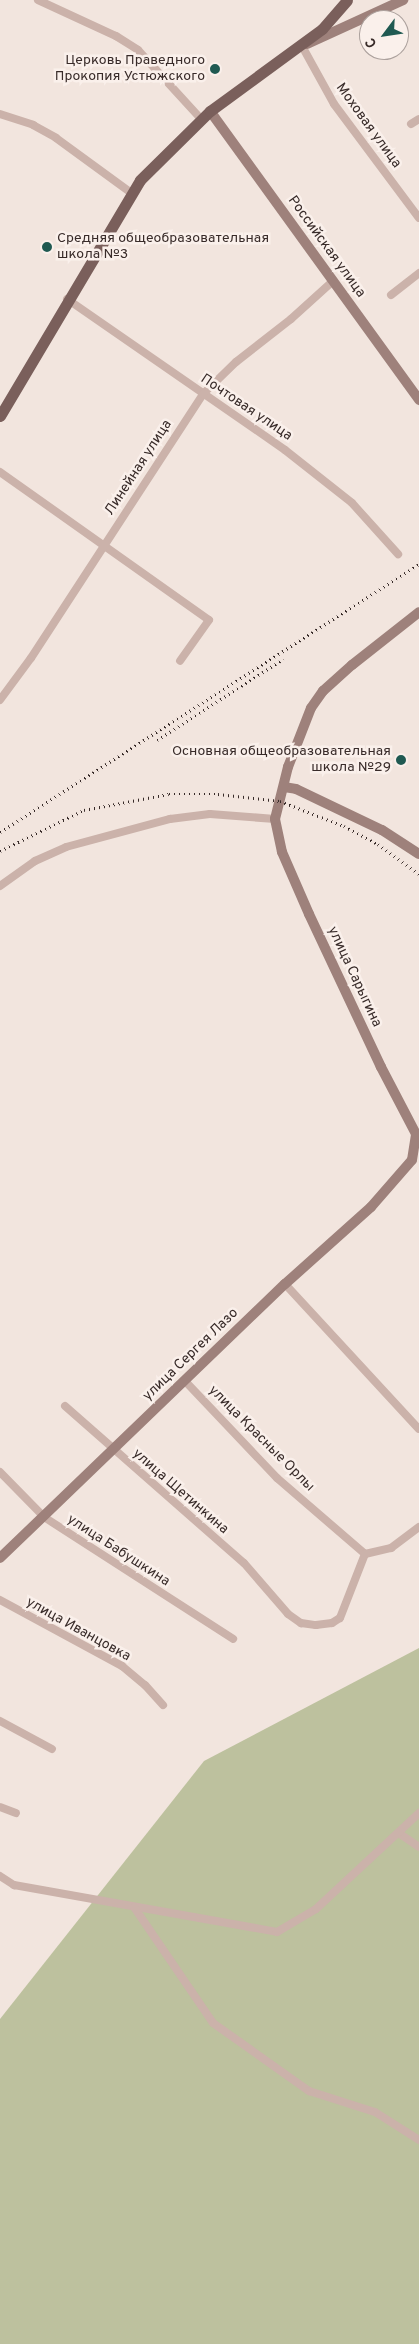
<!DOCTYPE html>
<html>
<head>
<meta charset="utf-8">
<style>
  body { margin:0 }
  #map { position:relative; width:419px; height:2344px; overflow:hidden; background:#f2e5de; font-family:Overpass,sans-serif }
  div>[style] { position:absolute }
  .green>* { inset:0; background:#bdc19e }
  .street>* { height:8px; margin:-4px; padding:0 4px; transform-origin:4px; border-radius:4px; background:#cbb2aa }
  .secondary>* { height:10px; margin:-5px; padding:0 5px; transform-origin:5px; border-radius:5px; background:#9e817b }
  .primary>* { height:11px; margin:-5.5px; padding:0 5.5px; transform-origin:5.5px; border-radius:5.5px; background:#7a5f5b }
  .rail>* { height:2.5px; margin-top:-1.25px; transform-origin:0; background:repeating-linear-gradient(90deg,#382b29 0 1px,transparent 0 5px) }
  .dots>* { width:14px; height:14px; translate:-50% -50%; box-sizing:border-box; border:2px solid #faf0eb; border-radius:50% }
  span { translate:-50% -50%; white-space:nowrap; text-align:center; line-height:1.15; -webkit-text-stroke:5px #faf0eb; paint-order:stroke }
  .poi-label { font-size:14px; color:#382b29 }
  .right { translate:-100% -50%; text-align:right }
  .left { translate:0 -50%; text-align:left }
  .street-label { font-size:14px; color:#382b29 }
  .north { position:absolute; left:359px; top:10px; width:50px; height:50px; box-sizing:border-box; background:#faf0eb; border:1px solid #aca19d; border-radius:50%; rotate:239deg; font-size:14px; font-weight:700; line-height:20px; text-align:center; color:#382b29 }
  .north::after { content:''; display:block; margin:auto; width:18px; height:22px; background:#1f5951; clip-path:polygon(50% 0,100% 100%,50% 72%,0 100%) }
</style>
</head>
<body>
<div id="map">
  <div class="green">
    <i style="clip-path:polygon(419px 1648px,419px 2344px,0 2344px,0 2019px,204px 1761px)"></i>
  </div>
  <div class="street">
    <i style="left:38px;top:0;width:86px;rotate:24.8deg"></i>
    <i style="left:116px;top:36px;width:26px;rotate:32deg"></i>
    <i style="left:138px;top:50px;width:93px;rotate:47.6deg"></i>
    <i style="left:302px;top:46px;width:66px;rotate:61.1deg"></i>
    <i style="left:334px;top:104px;width:142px;rotate:53.3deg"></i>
    <i style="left:0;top:114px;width:35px;rotate:18deg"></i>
    <i style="left:33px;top:125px;width:26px;rotate:29deg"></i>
    <i style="left:56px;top:138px;width:92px;rotate:36.1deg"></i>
    <i style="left:411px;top:124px;width:9px;rotate:-32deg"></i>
    <i style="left:391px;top:295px;width:36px;rotate:-38deg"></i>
    <i style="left:67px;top:299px;width:265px;rotate:34.7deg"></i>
    <i style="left:285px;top:450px;width:85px;rotate:38.3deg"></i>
    <i style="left:352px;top:503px;width:69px;rotate:48deg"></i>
    <i style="left:0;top:472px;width:256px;rotate:35.3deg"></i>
    <i style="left:209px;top:620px;width:50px;rotate:125.3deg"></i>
    <i style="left:0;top:700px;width:52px;rotate:-53.6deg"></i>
    <i style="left:31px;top:658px;width:315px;rotate:-56.9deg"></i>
    <i style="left:203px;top:394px;width:46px;rotate:-44.1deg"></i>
    <i style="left:236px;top:362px;width:70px;rotate:-38deg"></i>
    <i style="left:291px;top:319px;width:57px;rotate:-42.1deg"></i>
    <i style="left:0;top:886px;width:43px;rotate:-35.5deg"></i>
    <i style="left:35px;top:861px;width:34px;rotate:-24deg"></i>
    <i style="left:66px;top:847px;width:108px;rotate:-15.1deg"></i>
    <i style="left:170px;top:819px;width:40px;rotate:-7.1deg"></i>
    <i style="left:210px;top:814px;width:65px;rotate:4.4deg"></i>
    <i style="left:285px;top:1284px;width:197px;rotate:47.3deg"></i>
    <i style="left:185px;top:1381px;width:134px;rotate:46.5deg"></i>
    <i style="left:277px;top:1478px;width:116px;rotate:40.8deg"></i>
    <i style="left:65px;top:1406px;width:238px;rotate:41.3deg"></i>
    <i style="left:244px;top:1563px;width:67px;rotate:49.2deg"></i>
    <i style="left:288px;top:1614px;width:16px;rotate:35deg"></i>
    <i style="left:301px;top:1623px;width:15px;rotate:8deg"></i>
    <i style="left:316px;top:1625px;width:16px;rotate:-7deg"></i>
    <i style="left:332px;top:1623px;width:9px;rotate:-32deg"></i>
    <i style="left:340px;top:1618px;width:69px;rotate:-68.7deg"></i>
    <i style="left:365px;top:1554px;width:27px;rotate:-13deg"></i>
    <i style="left:391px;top:1548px;width:35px;rotate:-37deg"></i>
    <i style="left:0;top:1472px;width:63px;rotate:45.6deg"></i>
    <i style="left:44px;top:1517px;width:225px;rotate:32.8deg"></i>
    <i style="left:0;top:1600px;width:139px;rotate:28.4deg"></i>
    <i style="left:122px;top:1666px;width:30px;rotate:40deg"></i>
    <i style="left:145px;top:1685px;width:27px;rotate:48deg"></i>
    <i style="left:0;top:1721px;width:59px;rotate:28.3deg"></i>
    <i style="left:0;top:1807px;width:17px;rotate:21deg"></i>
    <i style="left:400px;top:1834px;width:23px;rotate:34deg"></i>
    <i style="left:0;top:1876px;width:17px;rotate:33deg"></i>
    <i style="left:14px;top:1885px;width:267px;rotate:10.1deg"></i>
    <i style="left:277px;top:1932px;width:45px;rotate:-30.5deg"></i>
    <i style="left:316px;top:1909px;width:141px;rotate:-43deg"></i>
    <i style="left:134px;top:1907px;width:140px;rotate:55.7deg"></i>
    <i style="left:213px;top:2023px;width:118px;rotate:35.3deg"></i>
    <i style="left:309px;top:2091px;width:69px;rotate:17.7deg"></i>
    <i style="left:375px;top:2112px;width:52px;rotate:32.5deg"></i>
  </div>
  <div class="secondary">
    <i style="left:307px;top:44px;width:106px;rotate:-24.6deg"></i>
    <i style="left:210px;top:111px;width:357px;rotate:54.1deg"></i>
    <i style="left:284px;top:787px;width:12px;rotate:9deg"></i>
    <i style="left:296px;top:789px;width:95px;rotate:25.5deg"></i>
    <i style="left:382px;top:830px;width:44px;rotate:33deg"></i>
    <i style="left:0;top:1558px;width:395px;rotate:-43.9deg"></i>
    <i style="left:285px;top:1284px;width:115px;rotate:-41.8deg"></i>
    <i style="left:371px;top:1207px;width:62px;rotate:-48.9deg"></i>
    <i style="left:412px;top:1160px;width:26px;rotate:-81deg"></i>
    <i style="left:416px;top:1134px;width:76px;rotate:-117.6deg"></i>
    <i style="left:381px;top:1067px;width:169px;rotate:-115.2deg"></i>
    <i style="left:309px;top:914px;width:68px;rotate:-113.5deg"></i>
    <i style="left:282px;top:852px;width:34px;rotate:-102deg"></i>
    <i style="left:275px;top:819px;width:54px;rotate:-76deg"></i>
    <i style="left:288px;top:767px;width:63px;rotate:-68.7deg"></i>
    <i style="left:311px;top:708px;width:21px;rotate:-55deg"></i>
    <i style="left:323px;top:691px;width:39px;rotate:-42deg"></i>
    <i style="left:352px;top:665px;width:85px;rotate:-38.3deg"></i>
  </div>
  <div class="primary">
    <i style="left:0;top:416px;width:274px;rotate:-59.3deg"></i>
    <i style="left:140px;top:180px;width:98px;rotate:-44.6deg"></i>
    <i style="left:210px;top:111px;width:139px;rotate:-36.2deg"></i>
    <i style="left:322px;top:29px;width:38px;rotate:-49deg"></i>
  </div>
  <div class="rail">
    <i style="left:157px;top:740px;width:150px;rotate:-32.7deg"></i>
    <i style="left:0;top:832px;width:497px;rotate:-32.6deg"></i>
    <i style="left:0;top:851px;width:93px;rotate:-26deg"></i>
    <i style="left:84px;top:810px;width:86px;rotate:-10.7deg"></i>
    <i style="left:169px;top:794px;width:49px"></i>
    <i style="left:218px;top:794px;width:62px;rotate:6.4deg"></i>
    <i style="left:280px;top:801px;width:69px;rotate:21.3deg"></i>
    <i style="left:344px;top:826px;width:38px;rotate:28deg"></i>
    <i style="left:378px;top:844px;width:51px;rotate:36.2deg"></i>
  </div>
  <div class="dots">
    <i style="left:215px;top:69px;background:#1f5951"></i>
    <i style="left:47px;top:247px;background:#1f5951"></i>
    <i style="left:401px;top:760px;background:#1f5951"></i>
  </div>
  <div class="poi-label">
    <span class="right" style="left:205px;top:69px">Церковь Праведного<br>Прокопия Устюжского</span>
    <span class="left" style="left:57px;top:247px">Средняя общеобразовательная<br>школа №3</span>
    <span class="right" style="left:391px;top:760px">Основная общеобразовательная<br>школа №29</span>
  </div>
  <div class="street-label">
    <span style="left:368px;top:126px;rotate:54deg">Моховая улица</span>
    <span style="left:326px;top:247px;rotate:54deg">Российская улица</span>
    <span style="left:246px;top:408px;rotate:34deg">Почтовая улица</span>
    <span style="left:139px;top:468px;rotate:-57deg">Линейная улица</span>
    <span style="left:354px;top:977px;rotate:65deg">улица Сарыгина</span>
    <span style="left:191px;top:1355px;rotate:-44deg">улица Сергея Лазо</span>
    <span style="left:261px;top:1439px;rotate:45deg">улица Красные Орлы</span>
    <span style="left:180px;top:1492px;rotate:41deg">улица Щетинкина</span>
    <span style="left:118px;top:1551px;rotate:33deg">улица Бабушкина</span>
    <span style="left:78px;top:1630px;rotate:29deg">улица Иванцовка</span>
  </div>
  <div class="north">С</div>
</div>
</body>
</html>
